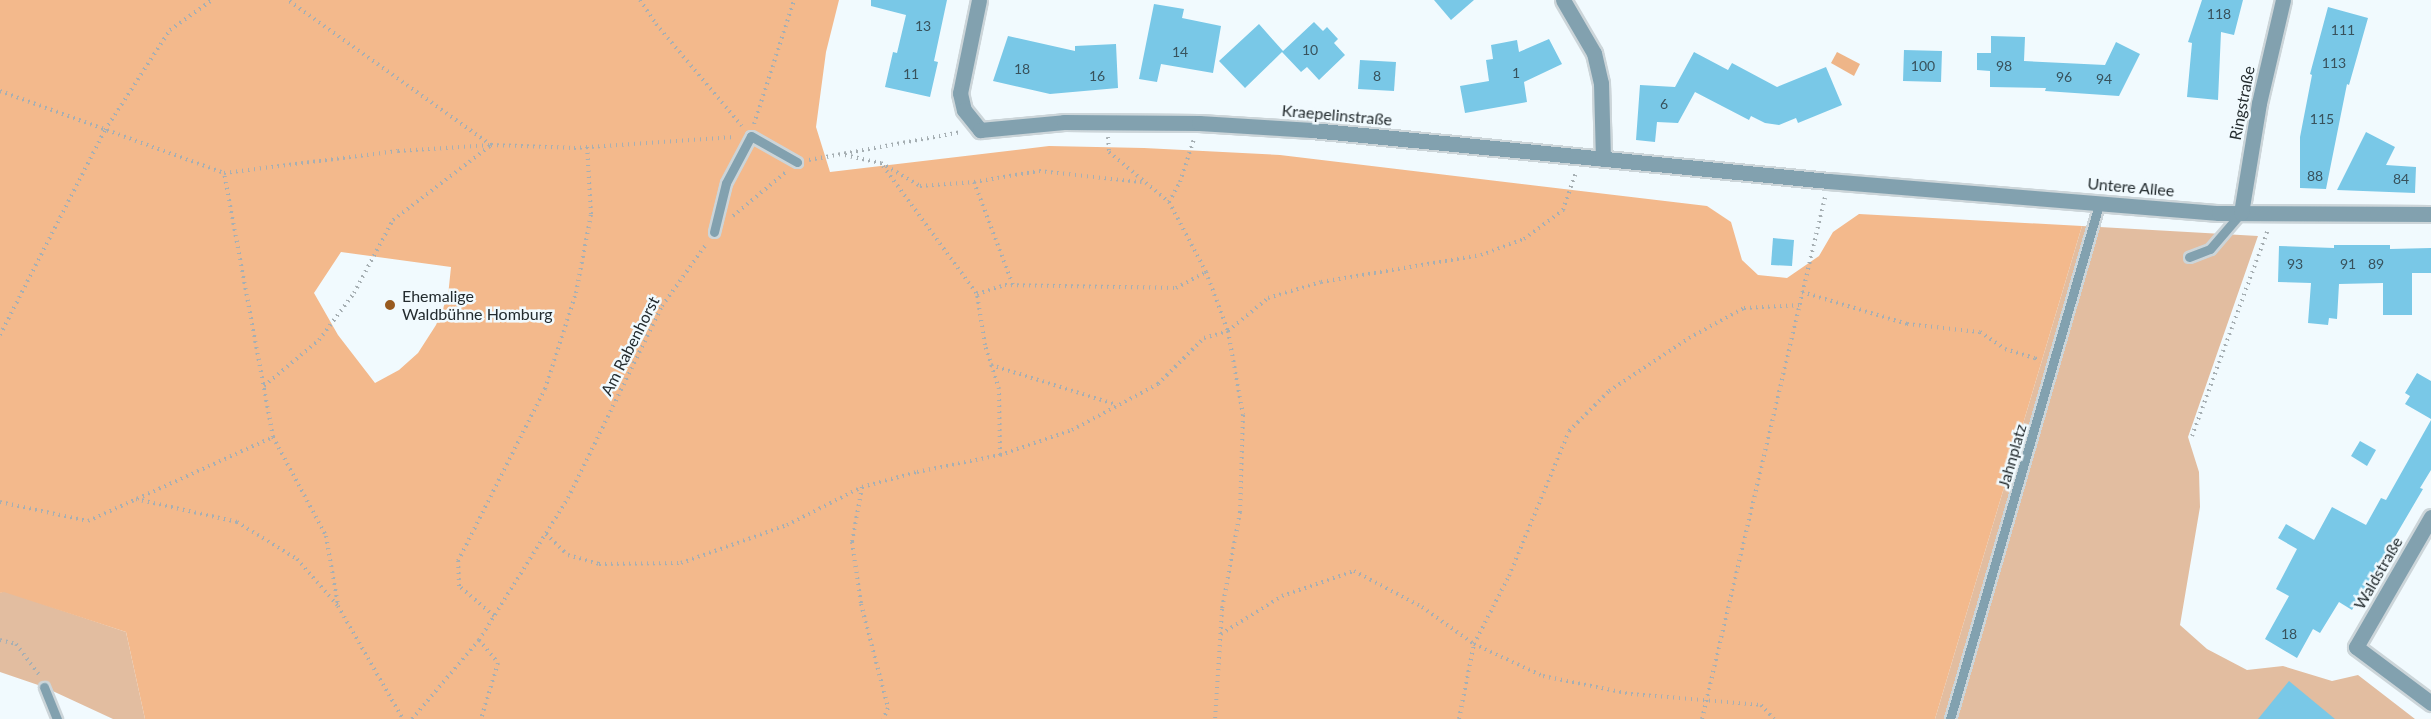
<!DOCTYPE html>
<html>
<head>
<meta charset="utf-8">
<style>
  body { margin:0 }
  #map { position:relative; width:2431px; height:719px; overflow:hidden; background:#f1fafe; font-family:Lato,sans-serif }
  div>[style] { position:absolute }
  .green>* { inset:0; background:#e2bda0 }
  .forest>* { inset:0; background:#f3b98c }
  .water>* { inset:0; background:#eeb588 }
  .building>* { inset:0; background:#79c8e7 }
  .path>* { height:4px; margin-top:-2px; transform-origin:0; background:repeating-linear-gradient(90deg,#a6afb3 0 1.5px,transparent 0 6px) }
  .roads { filter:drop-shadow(2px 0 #ccd5d9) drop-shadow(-2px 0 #ccd5d9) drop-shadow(0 2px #ccd5d9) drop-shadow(0 -2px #ccd5d9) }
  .service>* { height:9px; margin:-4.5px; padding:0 4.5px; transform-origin:4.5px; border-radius:4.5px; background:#82a1af }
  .minor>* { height:15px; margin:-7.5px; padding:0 7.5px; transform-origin:7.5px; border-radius:7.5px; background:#82a1af }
  .dots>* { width:16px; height:16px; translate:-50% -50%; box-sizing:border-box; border:3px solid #f1fafe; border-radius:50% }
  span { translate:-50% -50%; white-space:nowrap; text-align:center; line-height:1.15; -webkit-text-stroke:5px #f1fafe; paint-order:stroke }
  .number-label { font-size:14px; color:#38525c }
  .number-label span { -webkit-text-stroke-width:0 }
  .street-label { font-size:16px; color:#232b2e }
  .poi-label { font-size:16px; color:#232b2e }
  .left { translate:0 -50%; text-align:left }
</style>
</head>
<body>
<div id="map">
  <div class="green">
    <i style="clip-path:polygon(2082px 226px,2258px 236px,2188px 437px,2199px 472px,2200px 507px,2180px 625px,2207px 649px,2247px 670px,2283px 666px,2332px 681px,2358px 675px,2415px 719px,1935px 719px)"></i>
    <i style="clip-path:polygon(4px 591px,126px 632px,145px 719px,113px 719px,44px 687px,0 672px,0 593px)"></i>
  </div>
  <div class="forest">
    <i style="clip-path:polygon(evenodd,0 0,839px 0,826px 52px,816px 127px,830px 172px,1049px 146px,1144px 148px,1280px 155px,1707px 206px,1731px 222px,1742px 260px,1758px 275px,1787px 278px,1819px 256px,1833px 232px,1859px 214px,2082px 226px,1935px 719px,145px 719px,126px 632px,4px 592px,0 593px,0 0,341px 252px,451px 267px,448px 296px,436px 325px,418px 353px,399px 370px,375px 383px,338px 335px,314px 293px,341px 252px)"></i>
  </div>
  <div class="water">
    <i style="clip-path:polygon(1837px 52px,1860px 64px,1854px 76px,1831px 63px)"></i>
  </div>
  <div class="building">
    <i style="clip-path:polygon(871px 0,947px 0,934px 61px,938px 62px,930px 97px,885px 87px,893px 52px,897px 53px,906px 15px,871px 6px)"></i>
    <i style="clip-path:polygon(1434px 0,1474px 0,1451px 20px)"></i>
    <i style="clip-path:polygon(2202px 0,2243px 0,2234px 35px,2221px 32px,2218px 100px,2187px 97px,2192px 43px,2188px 42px)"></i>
    <i style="clip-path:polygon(1154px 4px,1184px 9px,1182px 18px,1221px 26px,1213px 73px,1161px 64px,1157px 82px,1139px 79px)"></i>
    <i style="clip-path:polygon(2328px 7px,2368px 18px,2349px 85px,2347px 84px,2326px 189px,2300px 188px,2300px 137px,2312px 75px,2310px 74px)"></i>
    <i style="clip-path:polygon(1314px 22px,1323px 31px,1327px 27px,1338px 39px,1334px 43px,1345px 55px,1319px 80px,1307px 67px,1301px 72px,1282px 52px,1245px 88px,1219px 61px,1259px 24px,1283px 51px)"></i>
    <i style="clip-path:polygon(1008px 36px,1075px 51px,1075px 46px,1116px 44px,1118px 88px,1050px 94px,993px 81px)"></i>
    <i style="clip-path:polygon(1991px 36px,2025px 37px,2024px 61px,2105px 65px,2116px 42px,2140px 54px,2119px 96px,2045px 91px,2046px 88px,1990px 87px,1990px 71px,1977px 70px,1977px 53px,1991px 53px)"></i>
    <i style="clip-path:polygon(1549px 39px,1562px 64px,1524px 82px,1527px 102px,1465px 113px,1460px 86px,1489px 81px,1486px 60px,1493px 59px,1491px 45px,1517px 40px,1519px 52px)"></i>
    <i style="clip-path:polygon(1904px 50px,1942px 51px,1941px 82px,1903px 81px)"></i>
    <i style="clip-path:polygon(1694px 52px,1728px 70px,1732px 63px,1777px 87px,1826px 67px,1842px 105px,1798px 123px,1796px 118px,1779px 125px,1765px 123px,1751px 116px,1749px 120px,1695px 92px,1678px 123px,1657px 122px,1655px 142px,1636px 140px,1640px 85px,1675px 87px)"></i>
    <i style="clip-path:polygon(1360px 60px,1396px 62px,1394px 91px,1358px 89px)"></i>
    <i style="clip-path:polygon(2366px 132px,2395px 147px,2386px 165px,2416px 167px,2415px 193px,2337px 190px)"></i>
    <i style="clip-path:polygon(1773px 238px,1794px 240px,1792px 266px,1771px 265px)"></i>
    <i style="clip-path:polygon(2334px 245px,2390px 245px,2390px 249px,2431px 248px,2431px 273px,2412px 273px,2412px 315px,2383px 315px,2383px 283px,2339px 284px,2337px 319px,2329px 318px,2328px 325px,2308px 323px,2311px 283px,2278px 282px,2279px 246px,2334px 248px)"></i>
    <i style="clip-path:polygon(2417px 373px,2431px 381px,2431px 419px,2405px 404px,2410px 396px,2405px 393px)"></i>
    <i style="clip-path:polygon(2431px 420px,2431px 470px,2420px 488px,2423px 489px,2352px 610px,2339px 602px,2320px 633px,2313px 629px,2297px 658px,2265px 639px,2289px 596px,2276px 589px,2297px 549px,2278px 538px,2286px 524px,2314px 540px,2332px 507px,2366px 525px,2381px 498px,2386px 500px)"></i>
    <i style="clip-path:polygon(2360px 441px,2376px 450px,2367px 466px,2351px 456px)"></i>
    <i style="clip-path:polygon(2289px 681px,2335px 719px,2258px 719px)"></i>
  </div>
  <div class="path">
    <i style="left:640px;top:0;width:29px;rotate:56deg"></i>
    <i style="left:656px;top:24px;width:133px;rotate:49.9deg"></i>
    <i style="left:0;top:91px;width:239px;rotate:20.1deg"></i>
    <i style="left:224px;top:173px;width:175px;rotate:-7.2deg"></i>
    <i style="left:398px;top:151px;width:93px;rotate:-3.7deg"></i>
    <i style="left:491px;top:145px;width:83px;rotate:2.1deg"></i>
    <i style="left:574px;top:148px;width:161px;rotate:-3.9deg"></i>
    <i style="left:754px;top:124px;width:130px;rotate:-72.1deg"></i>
    <i style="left:1108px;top:137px;width:15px;rotate:86deg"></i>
    <i style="left:1109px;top:152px;width:78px;rotate:39.8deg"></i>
    <i style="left:1169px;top:202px;width:79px;rotate:62.1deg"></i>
    <i style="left:1206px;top:272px;width:63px;rotate:69.6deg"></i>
    <i style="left:1228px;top:331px;width:85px;rotate:79.9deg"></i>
    <i style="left:1243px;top:415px;width:97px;rotate:91.8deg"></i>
    <i style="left:1240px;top:512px;width:99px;rotate:100.5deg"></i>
    <i style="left:1222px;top:609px;width:110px;rotate:93.6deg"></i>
    <i style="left:845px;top:155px;width:37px;rotate:13deg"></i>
    <i style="left:881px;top:163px;width:45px;rotate:30.5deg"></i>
    <i style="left:920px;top:186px;width:54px;rotate:-4.2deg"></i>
    <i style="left:974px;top:182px;width:66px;rotate:-9.6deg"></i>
    <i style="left:1039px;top:171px;width:103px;rotate:6.2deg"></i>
    <i style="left:809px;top:160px;width:155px;rotate:-10.4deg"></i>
    <i style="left:883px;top:166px;width:159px;rotate:53.7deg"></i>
    <i style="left:974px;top:182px;width:110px;rotate:69.3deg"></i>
    <i style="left:1169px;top:202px;width:23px;rotate:-61deg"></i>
    <i style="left:1180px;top:182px;width:45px;rotate:-72deg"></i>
    <i style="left:733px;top:216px;width:70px;rotate:-39.8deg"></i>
    <i style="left:1802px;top:292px;width:110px;rotate:16.9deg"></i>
    <i style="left:1907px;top:324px;width:73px;rotate:6.3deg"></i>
    <i style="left:1980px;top:332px;width:30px;rotate:34deg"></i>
    <i style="left:2005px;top:349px;width:31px;rotate:17deg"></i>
    <i style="left:2035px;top:358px;width:6px;rotate:39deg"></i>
    <i style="left:0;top:335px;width:230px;rotate:-62.9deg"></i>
    <i style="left:105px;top:130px;width:119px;rotate:-57deg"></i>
    <i style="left:170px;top:30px;width:52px;rotate:-35.5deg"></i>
    <i style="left:991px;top:365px;width:132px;rotate:17.6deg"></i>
    <i style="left:264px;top:386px;width:72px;rotate:-39.9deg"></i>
    <i style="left:319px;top:340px;width:59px;rotate:-53.3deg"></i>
    <i style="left:354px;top:293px;width:83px;rotate:-61.9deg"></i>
    <i style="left:393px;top:220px;width:123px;rotate:-37.4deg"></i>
    <i style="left:491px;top:145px;width:249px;rotate:-144.5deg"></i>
    <i style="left:2192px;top:436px;width:221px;rotate:-69.8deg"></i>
    <i style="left:273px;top:437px;width:112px;rotate:61.8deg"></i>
    <i style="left:326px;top:536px;width:70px;rotate:80.1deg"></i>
    <i style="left:1000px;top:455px;width:66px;rotate:-90.9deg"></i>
    <i style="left:999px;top:389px;width:46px;rotate:-107.7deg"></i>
    <i style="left:985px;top:345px;width:52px;rotate:-98.9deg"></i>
    <i style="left:977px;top:294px;width:29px;rotate:-18deg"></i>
    <i style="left:1005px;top:285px;width:171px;rotate:1deg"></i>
    <i style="left:1176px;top:288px;width:34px;rotate:-28deg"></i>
    <i style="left:862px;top:487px;width:56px;rotate:100.3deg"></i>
    <i style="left:852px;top:542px;width:63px;rotate:81.7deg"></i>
    <i style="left:861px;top:604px;width:107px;rotate:75.4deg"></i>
    <i style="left:888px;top:708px;width:12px;rotate:114deg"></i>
    <i style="left:136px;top:499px;width:104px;rotate:12.8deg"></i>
    <i style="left:237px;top:522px;width:70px;rotate:31.7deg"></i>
    <i style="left:297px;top:559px;width:62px;rotate:48.9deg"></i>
    <i style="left:338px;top:606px;width:130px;rotate:60.1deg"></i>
    <i style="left:0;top:502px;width:90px;rotate:12.2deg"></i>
    <i style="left:88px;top:521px;width:203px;rotate:-24.4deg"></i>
    <i style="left:273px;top:437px;width:269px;rotate:-100.5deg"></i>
    <i style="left:546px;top:534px;width:30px;rotate:44deg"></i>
    <i style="left:568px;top:555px;width:32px;rotate:16deg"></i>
    <i style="left:599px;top:564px;width:82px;rotate:-0.7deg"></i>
    <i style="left:681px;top:563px;width:113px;rotate:-19.7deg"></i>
    <i style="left:787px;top:525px;width:84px;rotate:-26.9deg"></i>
    <i style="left:862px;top:487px;width:57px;rotate:-15.3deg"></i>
    <i style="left:917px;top:472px;width:85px;rotate:-11.6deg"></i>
    <i style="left:1000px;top:455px;width:76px;rotate:-19.1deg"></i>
    <i style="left:1072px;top:430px;width:98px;rotate:-28.1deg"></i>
    <i style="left:1158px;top:384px;width:65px;rotate:-45deg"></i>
    <i style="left:1204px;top:338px;width:25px;rotate:-16deg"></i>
    <i style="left:1228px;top:331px;width:52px;rotate:-39.5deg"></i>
    <i style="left:1268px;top:298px;width:55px;rotate:-16.8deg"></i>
    <i style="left:1321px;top:282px;width:162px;rotate:-9.6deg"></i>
    <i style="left:1481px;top:255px;width:46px;rotate:-20.4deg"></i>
    <i style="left:1524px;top:239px;width:49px;rotate:-36.6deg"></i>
    <i style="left:1563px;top:210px;width:40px;rotate:-71.1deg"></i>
    <i style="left:494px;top:616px;width:46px;rotate:-139.4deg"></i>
    <i style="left:459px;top:586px;width:25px;rotate:-92deg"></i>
    <i style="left:458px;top:561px;width:193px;rotate:-63.2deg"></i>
    <i style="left:545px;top:389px;width:101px;rotate:-72.1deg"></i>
    <i style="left:576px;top:293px;width:80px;rotate:-79.2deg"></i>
    <i style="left:591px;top:214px;width:67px;rotate:-93.4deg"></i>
    <i style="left:1221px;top:634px;width:72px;rotate:-31.9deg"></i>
    <i style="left:1282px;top:596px;width:76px;rotate:-19.1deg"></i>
    <i style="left:1354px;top:571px;width:77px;rotate:27.9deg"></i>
    <i style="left:1422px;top:607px;width:64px;rotate:35.4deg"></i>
    <i style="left:1474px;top:644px;width:76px;rotate:24.9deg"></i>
    <i style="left:1543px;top:676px;width:90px;rotate:11.6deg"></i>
    <i style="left:1631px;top:694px;width:130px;rotate:4.8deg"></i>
    <i style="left:1761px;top:705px;width:19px;rotate:47deg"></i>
    <i style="left:0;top:640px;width:16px;rotate:14deg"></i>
    <i style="left:16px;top:644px;width:40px;rotate:53deg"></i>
    <i style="left:479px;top:640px;width:30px;rotate:50deg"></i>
    <i style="left:498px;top:663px;width:59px;rotate:106.9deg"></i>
    <i style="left:412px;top:719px;width:104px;rotate:-49.7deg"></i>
    <i style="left:479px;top:640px;width:168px;rotate:-57.9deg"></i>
    <i style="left:568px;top:498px;width:214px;rotate:-63.9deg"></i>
    <i style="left:662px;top:306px;width:77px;rotate:-54.5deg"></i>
    <i style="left:1459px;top:719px;width:76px;rotate:-78.7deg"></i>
    <i style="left:1474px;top:644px;width:76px;rotate:-62.8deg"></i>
    <i style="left:1509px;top:576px;width:157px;rotate:-67.5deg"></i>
    <i style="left:1569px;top:431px;width:57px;rotate:-45deg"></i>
    <i style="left:1609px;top:391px;width:96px;rotate:-33.5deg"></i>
    <i style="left:1689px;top:338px;width:63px;rotate:-28.6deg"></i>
    <i style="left:1744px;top:308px;width:55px;rotate:-3.1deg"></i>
    <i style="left:1702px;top:719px;width:536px;rotate:-76.74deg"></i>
  </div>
  <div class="roads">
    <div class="service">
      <i style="left:714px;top:232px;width:50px;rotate:-76.2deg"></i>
      <i style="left:726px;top:183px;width:53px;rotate:-62deg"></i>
      <i style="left:751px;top:136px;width:53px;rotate:29.5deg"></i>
      <i style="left:2189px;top:257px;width:22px;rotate:-21deg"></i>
      <i style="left:2210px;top:249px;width:48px;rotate:-49.3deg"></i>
      <i style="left:44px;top:687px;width:35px;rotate:68deg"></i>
      <i style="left:1950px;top:719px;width:539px;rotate:-73.85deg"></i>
    </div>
    <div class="minor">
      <i style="left:979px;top:0;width:95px;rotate:101.5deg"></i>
      <i style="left:960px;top:93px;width:17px;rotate:77deg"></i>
      <i style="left:964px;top:110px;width:26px;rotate:51deg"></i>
      <i style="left:980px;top:130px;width:84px;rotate:-5.4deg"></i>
      <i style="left:1064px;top:122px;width:135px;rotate:0.4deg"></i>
      <i style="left:1199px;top:123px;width:113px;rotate:3.5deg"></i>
      <i style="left:1312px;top:130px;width:519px;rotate:5.64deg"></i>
      <i style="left:1828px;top:181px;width:392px;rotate:4.7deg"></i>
      <i style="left:2219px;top:213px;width:212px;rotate:0.3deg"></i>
      <i style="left:1563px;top:0;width:61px;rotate:59.7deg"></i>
      <i style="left:1594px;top:53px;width:31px;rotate:77deg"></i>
      <i style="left:1601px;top:83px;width:76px;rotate:88.5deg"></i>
      <i style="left:2241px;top:213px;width:111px;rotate:-80.7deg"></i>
      <i style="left:2259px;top:103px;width:106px;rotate:-76.9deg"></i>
      <i style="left:2431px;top:517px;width:150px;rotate:120deg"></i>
      <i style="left:2356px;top:647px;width:94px;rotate:36.7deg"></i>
    </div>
  </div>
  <div class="dots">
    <i style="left:390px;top:305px;background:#985a1f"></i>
  </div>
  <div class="number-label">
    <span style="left:2219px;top:14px">118</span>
    <span style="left:923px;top:26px">13</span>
    <span style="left:2343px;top:30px">111</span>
    <span style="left:1310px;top:50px">10</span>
    <span style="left:1180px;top:52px">14</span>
    <span style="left:2334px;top:63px">113</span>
    <span style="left:1923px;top:66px">100</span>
    <span style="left:2004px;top:66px">98</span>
    <span style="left:1022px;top:69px">18</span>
    <span style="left:1516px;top:73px">1</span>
    <span style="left:911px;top:74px">11</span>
    <span style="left:1097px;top:76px">16</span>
    <span style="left:1377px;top:76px">8</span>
    <span style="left:2064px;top:77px">96</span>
    <span style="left:2104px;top:79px">94</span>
    <span style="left:1664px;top:104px">6</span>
    <span style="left:2322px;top:119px">115</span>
    <span style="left:2315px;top:176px">88</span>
    <span style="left:2401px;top:179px">84</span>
    <span style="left:2295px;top:264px">93</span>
    <span style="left:2348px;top:264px">91</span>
    <span style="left:2376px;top:264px">89</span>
    <span style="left:2289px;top:634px">18</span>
  </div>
  <div class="street-label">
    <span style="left:2242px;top:103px;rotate:-79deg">Ringstraße</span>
    <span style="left:1337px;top:115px;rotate:5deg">Kraepelinstraße</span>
    <span style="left:2131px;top:187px;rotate:5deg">Untere Allee</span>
    <span style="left:630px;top:346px;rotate:-63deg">Am Rabenhorst</span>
    <span style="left:2012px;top:456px;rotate:-74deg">Jahnplatz</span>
    <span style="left:2378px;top:573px;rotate:-60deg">Waldstraße</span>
  </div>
  <div class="poi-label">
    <span class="left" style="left:402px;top:305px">Ehemalige<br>Waldbühne Homburg</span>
  </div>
</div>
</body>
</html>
